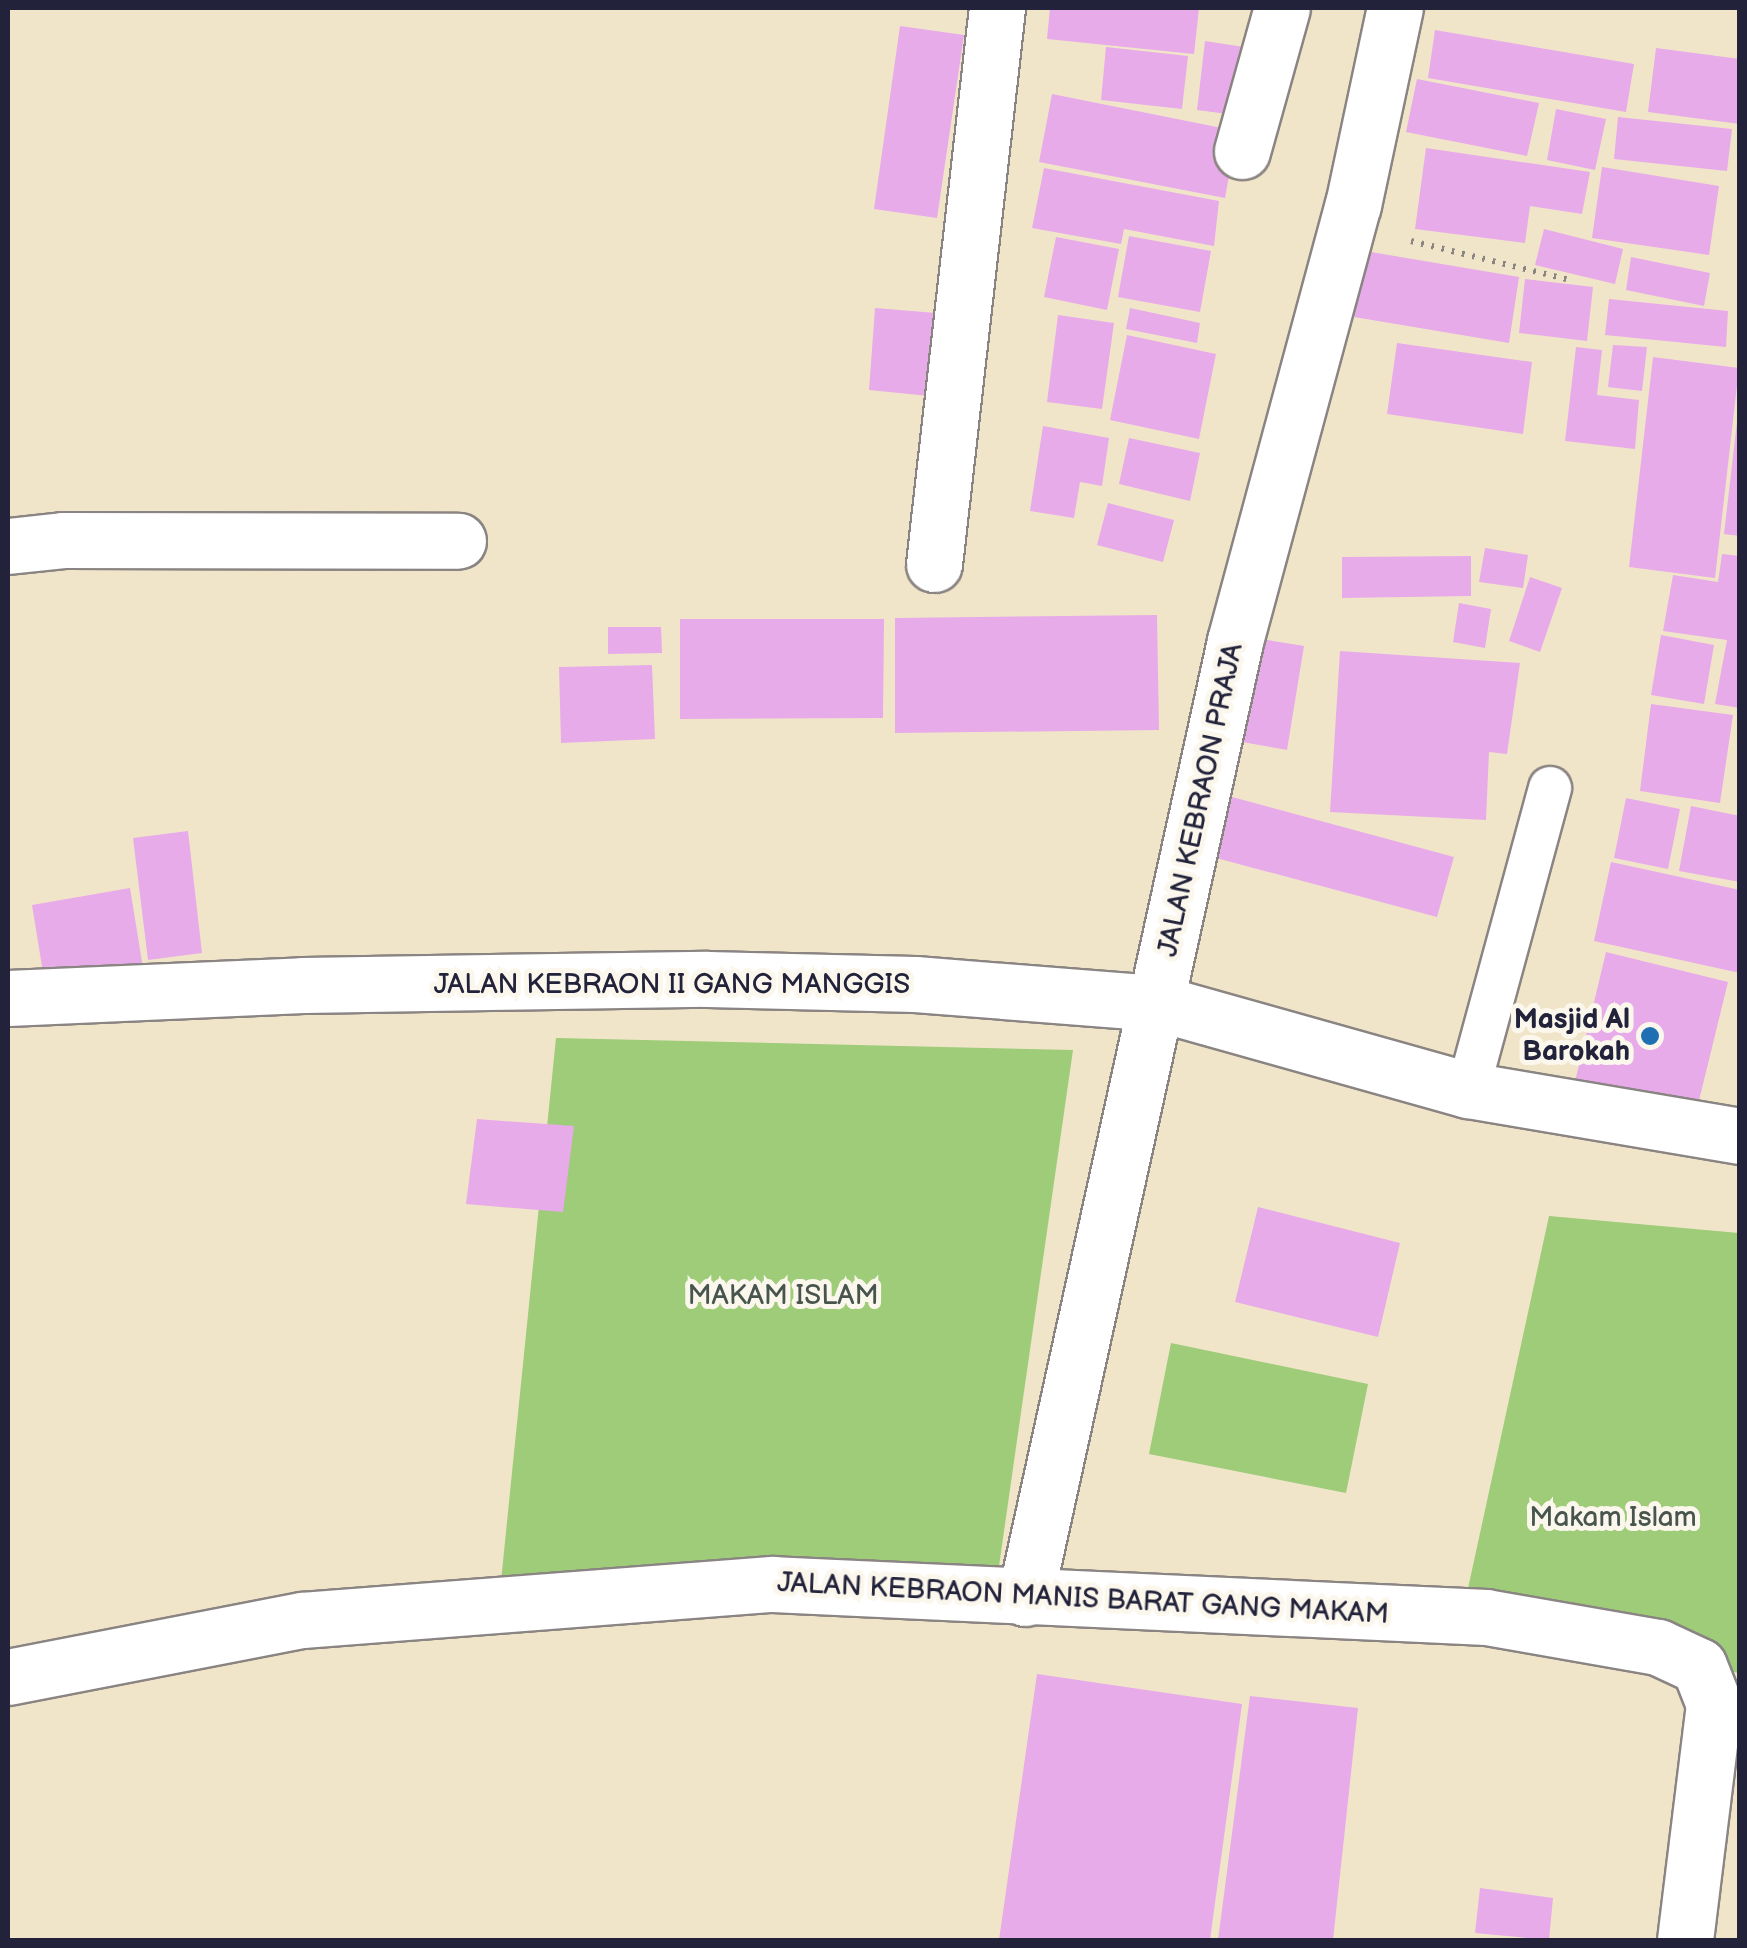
<!DOCTYPE html>
<html>
<head>
<meta charset="utf-8">
<style>
  body { margin:0 }
  #map { position:relative; width:1747px; height:1948px; overflow:hidden; background:#f1e5c9; font-family:"Balsamiq Sans",sans-serif }
  div>[style] { position:absolute }
  .green>* { inset:0; background:#9ecc79 }
  .building>* { inset:0; background:#e7abea }
  .path>* { height:6px; margin-top:-3px; transform-origin:0; background:repeating-linear-gradient(90deg,#8a8482 0 2.5px,transparent 0 10.5px) }
  .roads { filter:drop-shadow(2px 0 #8a8482) drop-shadow(-2px 0 #8a8482) drop-shadow(0 2px #8a8482) drop-shadow(0 -2px #8a8482) }
  .service>* { height:42px; margin:-21px; padding:0 21px; transform-origin:21px; border-radius:21px; background:#fff }
  .minor>* { height:55px; margin:-27.5px; padding:0 27.5px; transform-origin:27.5px; border-radius:27.5px; background:#fff }
  .dots>* { width:28px; height:28px; translate:-50% -50%; box-sizing:border-box; border:5px solid #fbf7ec; border-radius:50% }
  span { translate:-50% -50%; white-space:nowrap; text-align:center; line-height:1.15; -webkit-text-stroke:10px #fbf7ec; paint-order:stroke }
  .street-label { font-size:28px; color:#22223b }
  .poi-label { font-size:28px; color:#22223b; font-weight:700 }
  .right { translate:-100% -50%; text-align:right }
  .park-label { font-size:28px; color:#47554e }
  .frame { position:absolute; inset:0; border:10px solid #22223b; pointer-events:none }
</style>
</head>
<body>
<div id="map">
  <div class="green">
    <i style="clip-path:polygon(556px 1038px,1073px 1050px,995px 1594px,499px 1601px)"></i>
    <i style="clip-path:polygon(1549px 1216px,1739px 1233px,1739px 1673px,1462px 1616px)"></i>
    <i style="clip-path:polygon(1171px 1343px,1368px 1384px,1346px 1493px,1149px 1454px)"></i>
  </div>
  <div class="building">
    <i style="clip-path:polygon(1050px 8px,1199px 8px,1194px 54px,1047px 39px)"></i>
    <i style="clip-path:polygon(900px 26px,964px 35px,937px 218px,874px 209px)"></i>
    <i style="clip-path:polygon(1435px 30px,1634px 64px,1626px 112px,1428px 78px)"></i>
    <i style="clip-path:polygon(1205px 41px,1244px 47px,1235px 115px,1197px 110px)"></i>
    <i style="clip-path:polygon(1106px 47px,1188px 56px,1182px 109px,1101px 100px)"></i>
    <i style="clip-path:polygon(1656px 48px,1740px 59px,1740px 124px,1648px 112px)"></i>
    <i style="clip-path:polygon(1417px 79px,1539px 103px,1527px 156px,1406px 132px)"></i>
    <i style="clip-path:polygon(1052px 94px,1237px 131px,1225px 198px,1039px 162px)"></i>
    <i style="clip-path:polygon(1556px 109px,1606px 119px,1595px 170px,1547px 160px)"></i>
    <i style="clip-path:polygon(1618px 117px,1732px 129px,1727px 171px,1614px 159px)"></i>
    <i style="clip-path:polygon(1426px 148px,1590px 172px,1582px 214px,1530px 206px,1525px 243px,1415px 229px)"></i>
    <i style="clip-path:polygon(1602px 167px,1719px 186px,1709px 255px,1592px 238px)"></i>
    <i style="clip-path:polygon(1044px 168px,1219px 201px,1214px 246px,1124px 229px,1121px 244px,1032px 228px)"></i>
    <i style="clip-path:polygon(1544px 229px,1623px 249px,1615px 284px,1535px 265px)"></i>
    <i style="clip-path:polygon(1129px 236px,1211px 251px,1200px 312px,1118px 297px)"></i>
    <i style="clip-path:polygon(1056px 237px,1119px 249px,1107px 310px,1044px 297px)"></i>
    <i style="clip-path:polygon(1365px 251px,1519px 277px,1509px 343px,1354px 317px)"></i>
    <i style="clip-path:polygon(1631px 257px,1710px 273px,1704px 306px,1626px 290px)"></i>
    <i style="clip-path:polygon(1525px 279px,1593px 287px,1587px 341px,1519px 333px)"></i>
    <i style="clip-path:polygon(1609px 299px,1728px 311px,1726px 347px,1605px 335px)"></i>
    <i style="clip-path:polygon(875px 308px,936px 313px,929px 396px,869px 390px)"></i>
    <i style="clip-path:polygon(1130px 308px,1200px 323px,1197px 343px,1126px 329px)"></i>
    <i style="clip-path:polygon(1058px 315px,1114px 323px,1102px 409px,1047px 402px)"></i>
    <i style="clip-path:polygon(1127px 335px,1216px 354px,1199px 439px,1110px 420px)"></i>
    <i style="clip-path:polygon(1397px 343px,1532px 362px,1523px 434px,1387px 414px)"></i>
    <i style="clip-path:polygon(1613px 345px,1647px 347px,1642px 391px,1608px 387px)"></i>
    <i style="clip-path:polygon(1576px 347px,1602px 350px,1597px 395px,1639px 400px,1635px 449px,1565px 441px)"></i>
    <i style="clip-path:polygon(1653px 357px,1739px 368px,1715px 578px,1629px 567px)"></i>
    <i style="clip-path:polygon(1737px 422px,1740px 422px,1740px 536px,1724px 534px)"></i>
    <i style="clip-path:polygon(1043px 426px,1109px 438px,1102px 486px,1080px 482px,1074px 518px,1030px 511px)"></i>
    <i style="clip-path:polygon(1129px 438px,1200px 453px,1190px 501px,1119px 484px)"></i>
    <i style="clip-path:polygon(1108px 503px,1174px 520px,1163px 562px,1097px 545px)"></i>
    <i style="clip-path:polygon(1485px 548px,1528px 555px,1523px 588px,1479px 582px)"></i>
    <i style="clip-path:polygon(1722px 554px,1740px 556px,1740px 708px,1715px 704px,1727px 640px,1663px 631px,1673px 575px,1718px 582px)"></i>
    <i style="clip-path:polygon(1471px 556px,1471px 596px,1342px 598px,1342px 557px)"></i>
    <i style="clip-path:polygon(1530px 577px,1562px 588px,1540px 652px,1509px 641px)"></i>
    <i style="clip-path:polygon(1459px 603px,1491px 609px,1485px 648px,1453px 642px)"></i>
    <i style="clip-path:polygon(1157px 615px,1159px 730px,895px 733px,895px 618px)"></i>
    <i style="clip-path:polygon(680px 619px,884px 619px,883px 718px,680px 719px)"></i>
    <i style="clip-path:polygon(608px 627px,661px 627px,662px 653px,608px 654px)"></i>
    <i style="clip-path:polygon(1661px 635px,1714px 645px,1704px 704px,1651px 695px)"></i>
    <i style="clip-path:polygon(1243px 636px,1304px 646px,1287px 750px,1225px 739px)"></i>
    <i style="clip-path:polygon(1340px 651px,1520px 663px,1507px 754px,1489px 752px,1486px 820px,1330px 812px)"></i>
    <i style="clip-path:polygon(652px 665px,655px 739px,561px 743px,559px 667px)"></i>
    <i style="clip-path:polygon(1651px 704px,1733px 715px,1720px 803px,1640px 791px)"></i>
    <i style="clip-path:polygon(1221px 794px,1454px 857px,1437px 917px,1205px 855px)"></i>
    <i style="clip-path:polygon(1626px 798px,1680px 809px,1668px 869px,1614px 858px)"></i>
    <i style="clip-path:polygon(1691px 806px,1740px 816px,1740px 882px,1679px 871px)"></i>
    <i style="clip-path:polygon(188px 831px,202px 953px,148px 960px,133px 838px)"></i>
    <i style="clip-path:polygon(1611px 862px,1740px 890px,1740px 973px,1594px 941px)"></i>
    <i style="clip-path:polygon(130px 888px,143px 968px,45px 985px,32px 905px)"></i>
    <i style="clip-path:polygon(1606px 952px,1728px 982px,1694px 1121px,1573px 1090px)"></i>
    <i style="clip-path:polygon(477px 1119px,574px 1126px,563px 1212px,466px 1204px)"></i>
    <i style="clip-path:polygon(1258px 1207px,1400px 1243px,1378px 1337px,1235px 1302px)"></i>
    <i style="clip-path:polygon(1037px 1674px,1242px 1704px,1210px 1940px,999px 1940px)"></i>
    <i style="clip-path:polygon(1250px 1696px,1358px 1708px,1333px 1940px,1218px 1940px)"></i>
    <i style="clip-path:polygon(1480px 1888px,1553px 1898px,1549px 1940px,1475px 1933px)"></i>
  </div>
  <div class="path">
    <i style="left:1411px;top:241px;width:160px;rotate:13.8deg"></i>
  </div>
  <div class="roads">
    <div class="service">
      <i style="left:1468px;top:1090px;width:313px;rotate:-74.8deg"></i>
    </div>
    <div class="minor">
      <i style="left:1242px;top:151px;width:148px;rotate:-74.4deg"></i>
      <i style="left:8px;top:546px;width:55px;rotate:-6.2deg"></i>
      <i style="left:63px;top:540px;width:395px;rotate:0.1deg"></i>
      <i style="left:934px;top:564px;width:560px;rotate:-83.54deg"></i>
      <i style="left:8px;top:998px;width:295px;rotate:-2.5deg"></i>
      <i style="left:303px;top:985px;width:404px;rotate:-0.9deg"></i>
      <i style="left:707px;top:979px;width:208px;rotate:1.4deg"></i>
      <i style="left:915px;top:984px;width:244px;rotate:4.5deg"></i>
      <i style="left:1158px;top:1003px;width:322px;rotate:15.7deg"></i>
      <i style="left:1468px;top:1090px;width:276px;rotate:9.6deg"></i>
      <i style="left:1025px;top:1598px;width:980px;rotate:-77.62deg"></i>
      <i style="left:1235px;top:641px;width:452px;rotate:-74.9deg"></i>
      <i style="left:1353px;top:205px;width:201px;rotate:-78deg"></i>
      <i style="left:8px;top:1677px;width:299px;rotate:-11deg"></i>
      <i style="left:302px;top:1620px;width:471px;rotate:-4.4deg"></i>
      <i style="left:772px;top:1584px;width:715px;rotate:2.65deg"></i>
      <i style="left:1486px;top:1617px;width:175px;rotate:9.9deg"></i>
      <i style="left:1658px;top:1647px;width:45px;rotate:24.9deg"></i>
      <i style="left:1699px;top:1666px;width:41px;rotate:68.5deg"></i>
      <i style="left:1714px;top:1704px;width:238px;rotate:97deg"></i>
    </div>
  </div>
  <div class="dots">
    <i style="left:1650px;top:1036px;background:#1f6fb2"></i>
  </div>
  <div class="street-label">
    <span style="left:1201px;top:800px;rotate:-78deg">JALAN KEBRAON PRAJA</span>
    <span style="left:672px;top:985px">JALAN KEBRAON II GANG MANGGIS</span>
    <span style="left:1083px;top:1599px;rotate:3deg">JALAN KEBRAON MANIS BARAT GANG MAKAM</span>
  </div>
  <div class="poi-label">
    <span class="right" style="left:1630px;top:1036px">Masjid Al<br>Barokah</span>
  </div>
  <div class="park-label">
    <span style="left:783px;top:1296px">MAKAM ISLAM</span>
    <span style="left:1613px;top:1518px">Makam Islam</span>
  </div>
  <div class="frame"></div>
</div>
</body>
</html>
